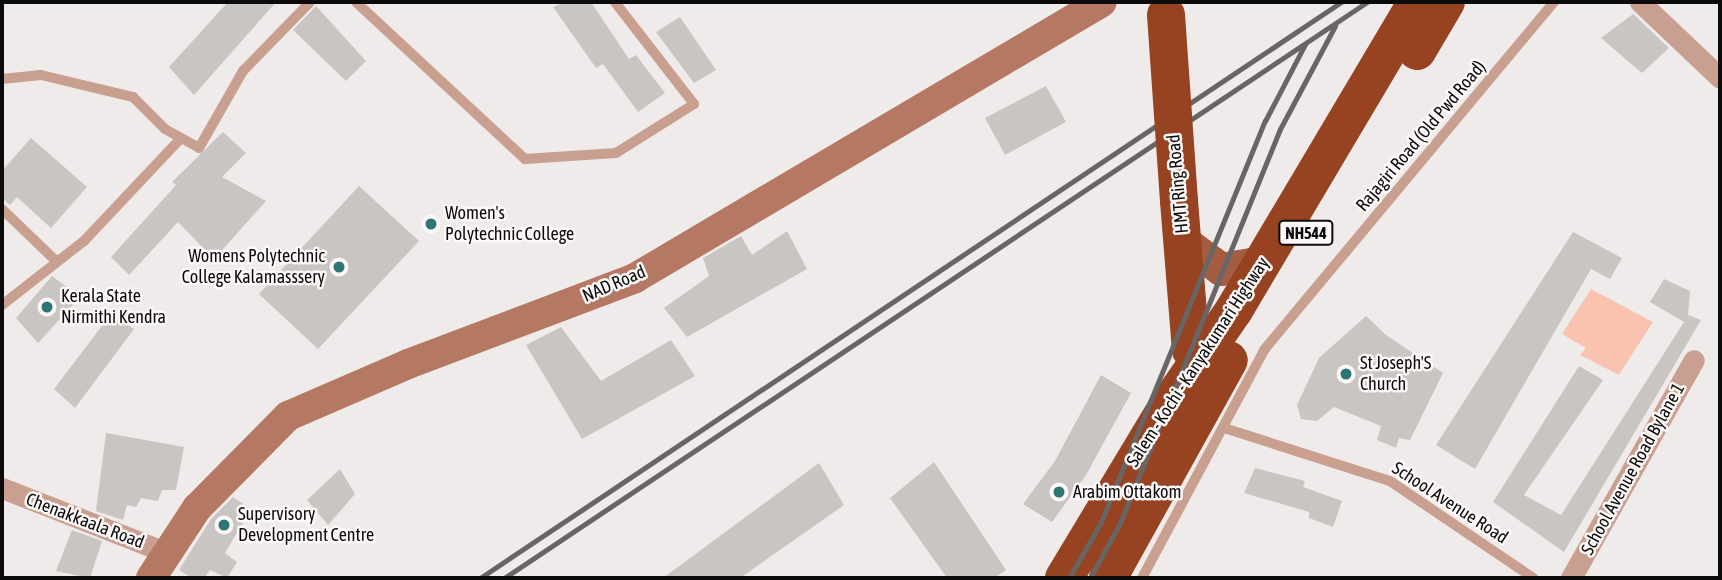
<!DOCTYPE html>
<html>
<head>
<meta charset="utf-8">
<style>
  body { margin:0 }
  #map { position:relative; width:1722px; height:580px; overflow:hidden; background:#efebea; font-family:"Asap Condensed",sans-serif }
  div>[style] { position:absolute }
  .green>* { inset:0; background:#f9c3af }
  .building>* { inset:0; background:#c9c5c3 }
  .lane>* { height:10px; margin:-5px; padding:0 5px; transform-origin:5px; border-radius:5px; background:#c99f90 }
  .street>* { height:21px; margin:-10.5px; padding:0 10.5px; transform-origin:10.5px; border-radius:10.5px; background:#c99f90 }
  .secondary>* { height:30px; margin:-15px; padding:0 15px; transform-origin:15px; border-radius:15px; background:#b57963 }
  .primary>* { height:33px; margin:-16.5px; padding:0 16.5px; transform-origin:16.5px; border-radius:16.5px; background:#a55d41 }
  .highway>* { height:38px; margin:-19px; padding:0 19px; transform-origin:19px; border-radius:19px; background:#974321 }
  .rail>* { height:5px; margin:-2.5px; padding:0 2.5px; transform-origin:2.5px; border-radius:2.5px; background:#686665 }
  .highway-bridge>* { height:38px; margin:-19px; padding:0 19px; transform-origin:19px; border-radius:19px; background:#974321 }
  .dots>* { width:19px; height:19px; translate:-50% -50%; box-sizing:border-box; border:4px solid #fcf8f7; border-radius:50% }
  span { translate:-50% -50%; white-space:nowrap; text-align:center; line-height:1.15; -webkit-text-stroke:5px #fcf8f7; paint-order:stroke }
  .shield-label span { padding:2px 5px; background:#fcf8f7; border:2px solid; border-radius:5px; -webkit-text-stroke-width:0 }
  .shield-label { font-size:16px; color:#0c0b0b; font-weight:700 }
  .street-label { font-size:18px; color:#0c0b0b }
  .poi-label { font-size:18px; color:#0c0b0b }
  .left { translate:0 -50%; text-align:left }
  .right { translate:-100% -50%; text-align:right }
  .frame { position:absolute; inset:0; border:4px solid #0c0b0b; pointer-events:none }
</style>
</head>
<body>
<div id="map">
  <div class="green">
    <i style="clip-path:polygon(1591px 289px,1653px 322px,1619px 375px,1580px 355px,1586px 348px,1562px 334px)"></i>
  </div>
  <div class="building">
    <i style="clip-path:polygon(228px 2px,276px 2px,194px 95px,169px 67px)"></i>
    <i style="clip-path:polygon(565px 2px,591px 2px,629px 59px,636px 55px,665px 93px,638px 112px,603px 64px,596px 68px,553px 7px)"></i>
    <i style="clip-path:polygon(316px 6px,366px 61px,346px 81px,293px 30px)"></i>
    <i style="clip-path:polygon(1633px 14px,1669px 48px,1642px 73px,1601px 38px)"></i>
    <i style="clip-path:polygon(680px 17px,716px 70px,694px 83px,656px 32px)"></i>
    <i style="clip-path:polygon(1046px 86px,1066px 122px,1005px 155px,985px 118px)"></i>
    <i style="clip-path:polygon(223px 132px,246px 153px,222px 177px,266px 201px,214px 259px,178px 222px,129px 275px,111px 257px,176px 185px,172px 182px)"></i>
    <i style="clip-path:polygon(31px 138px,87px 187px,51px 228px,17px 197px,10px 205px,2px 198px,2px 171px)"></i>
    <i style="clip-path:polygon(359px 186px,419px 241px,318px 349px,259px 294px)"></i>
    <i style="clip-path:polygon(787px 231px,807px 269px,687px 337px,664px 308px,709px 276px,703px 258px,741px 236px,752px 255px)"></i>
    <i style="clip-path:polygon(1573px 232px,1622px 258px,1610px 279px,1591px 269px,1475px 469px,1436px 445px)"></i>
    <i style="clip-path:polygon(52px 276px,80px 297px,38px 343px,16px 318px)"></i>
    <i style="clip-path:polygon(1664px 279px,1690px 291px,1688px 315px,1701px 320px,1564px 552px,1493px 502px,1579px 366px,1603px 380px,1524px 495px,1561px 515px,1684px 322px,1650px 302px)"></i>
    <i style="clip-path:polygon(111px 314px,134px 329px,75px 408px,54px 389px)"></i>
    <i style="clip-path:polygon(1366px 316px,1386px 335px,1443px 373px,1410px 440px,1399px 438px,1396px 448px,1377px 440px,1381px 426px,1334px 407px,1317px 421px,1301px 419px,1297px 405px,1319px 358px)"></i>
    <i style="clip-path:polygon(561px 327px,601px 381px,671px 340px,695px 376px,582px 439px,526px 345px)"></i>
    <i style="clip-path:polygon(1101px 375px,1131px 393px,1086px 475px,1052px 522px,1023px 504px,1055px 461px)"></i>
    <i style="clip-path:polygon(106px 433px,184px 447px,176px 490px,162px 490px,158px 501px,141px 498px,136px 507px,127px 505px,123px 520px,96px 511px)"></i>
    <i style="clip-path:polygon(934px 462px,1006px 570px,994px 578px,947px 578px,890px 498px)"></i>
    <i style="clip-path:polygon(819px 463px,844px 505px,740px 578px,663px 578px)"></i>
    <i style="clip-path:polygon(1255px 468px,1305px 481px,1303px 487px,1342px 501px,1333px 527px,1309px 518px,1309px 512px,1244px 493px)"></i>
    <i style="clip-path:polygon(340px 469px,355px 494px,328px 525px,307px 500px)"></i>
    <i style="clip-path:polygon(233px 497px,251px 509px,225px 553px,237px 562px,227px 578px,210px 570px,204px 578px,192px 578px,179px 570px,211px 519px)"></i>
    <i style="clip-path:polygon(72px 530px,102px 541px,90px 578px,56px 571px)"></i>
  </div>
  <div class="lane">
    <i style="left:356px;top:2px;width:231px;rotate:42.9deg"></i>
    <i style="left:525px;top:159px;width:91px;rotate:-3.8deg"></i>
    <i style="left:616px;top:153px;width:92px;rotate:-32.1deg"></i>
    <i style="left:694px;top:104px;width:129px;rotate:-127.8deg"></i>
    <i style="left:2px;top:79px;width:39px;rotate:-6deg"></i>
    <i style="left:41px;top:75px;width:95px;rotate:13.4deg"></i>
    <i style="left:133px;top:97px;width:45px;rotate:45deg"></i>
    <i style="left:165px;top:129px;width:39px;rotate:29deg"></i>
    <i style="left:199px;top:148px;width:89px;rotate:-60.3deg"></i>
    <i style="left:243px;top:71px;width:96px;rotate:-45.8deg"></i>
    <i style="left:2px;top:209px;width:76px;rotate:43.9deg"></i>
    <i style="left:2px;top:305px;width:104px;rotate:-38deg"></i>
    <i style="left:84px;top:241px;width:140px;rotate:-46.7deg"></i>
    <i style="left:1224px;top:428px;width:174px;rotate:17.7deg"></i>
    <i style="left:1390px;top:481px;width:173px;rotate:34.1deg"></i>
    <i style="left:1142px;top:578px;width:259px;rotate:-61.8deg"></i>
    <i style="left:1264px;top:350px;width:453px;rotate:-50.2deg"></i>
  </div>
  <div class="street">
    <i style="left:1640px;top:2px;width:110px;rotate:43.5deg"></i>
    <i style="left:2px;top:488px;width:178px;rotate:21.4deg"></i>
    <i style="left:1571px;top:578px;width:250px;rotate:-60.6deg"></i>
  </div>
  <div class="secondary">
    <i style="left:151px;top:578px;width:84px;rotate:-56.7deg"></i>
    <i style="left:197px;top:508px;width:129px;rotate:-45.3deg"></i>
    <i style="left:288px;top:416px;width:131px;rotate:-23.4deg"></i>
    <i style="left:408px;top:364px;width:243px;rotate:-20.7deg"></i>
    <i style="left:635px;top:278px;width:542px;rotate:-30.58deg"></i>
  </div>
  <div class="primary">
    <i style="left:1183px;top:241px;width:47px;rotate:36.4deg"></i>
    <i style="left:1221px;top:269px;width:42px;rotate:-9.7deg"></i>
  </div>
  <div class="highway">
    <i style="left:1417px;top:51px;width:57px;rotate:-59.4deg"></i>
    <i style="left:1179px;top:201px;width:149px;rotate:85.4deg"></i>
    <i style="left:1191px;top:350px;width:16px;rotate:35deg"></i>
    <i style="left:1064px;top:578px;width:203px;rotate:-58.9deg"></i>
    <i style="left:1169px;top:404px;width:114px;rotate:-55.3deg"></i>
    <i style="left:1234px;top:310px;width:358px;rotate:-59.3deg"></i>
    <i style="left:1108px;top:578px;width:249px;rotate:-61deg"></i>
  </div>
  <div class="rail">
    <i style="left:480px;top:578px;width:1036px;rotate:-33.78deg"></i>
    <i style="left:504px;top:578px;width:1038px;rotate:-33.72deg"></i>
    <i style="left:1069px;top:578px;width:64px;rotate:-60.3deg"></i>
    <i style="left:1101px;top:522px;width:433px;rotate:-67.8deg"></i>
    <i style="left:1265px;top:121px;width:87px;rotate:-62.5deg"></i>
    <i style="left:1090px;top:578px;width:63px;rotate:-61.4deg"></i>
    <i style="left:1120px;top:523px;width:425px;rotate:-67.9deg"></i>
    <i style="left:1280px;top:129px;width:117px;rotate:-61.9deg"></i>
  </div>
  <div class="highway-bridge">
    <i style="left:1166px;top:15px;width:186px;rotate:86deg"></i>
  </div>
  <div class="dots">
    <i style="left:431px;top:224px;background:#2d7673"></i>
    <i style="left:339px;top:267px;background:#2d7673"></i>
    <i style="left:47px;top:307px;background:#2d7673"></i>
    <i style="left:1346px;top:374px;background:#2d7673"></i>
    <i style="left:1059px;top:492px;background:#2d7673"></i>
    <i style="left:224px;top:525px;background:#2d7673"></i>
  </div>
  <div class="shield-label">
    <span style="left:1306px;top:233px">NH544</span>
  </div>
  <div class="street-label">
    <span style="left:1421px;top:136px;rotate:-50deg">Rajagiri Road (Old Pwd Road)</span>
    <span style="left:1178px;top:184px;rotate:-95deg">HMT Ring Road</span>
    <span style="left:614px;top:284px;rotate:-23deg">NAD Road</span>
    <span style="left:1198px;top:362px;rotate:-57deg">Salem - Kochi - Kanyakumari Highway</span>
    <span style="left:1633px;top:469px;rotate:-61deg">School Avenue Road Bylane 1</span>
    <span style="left:1450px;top:503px;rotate:33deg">School Avenue Road</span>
    <span style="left:85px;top:521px;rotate:21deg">Chenakkaala Road</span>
  </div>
  <div class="poi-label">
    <span class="left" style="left:445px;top:224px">Women's<br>Polytechnic College</span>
    <span class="right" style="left:325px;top:267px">Womens Polytechnic<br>College Kalamasssery</span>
    <span class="left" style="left:61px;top:307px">Kerala State<br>Nirmithi Kendra</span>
    <span class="left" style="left:1360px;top:374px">St Joseph'S<br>Church</span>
    <span class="left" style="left:1073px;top:492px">Arabim Ottakom</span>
    <span class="left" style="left:238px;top:525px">Supervisory<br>Development Centre</span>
  </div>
  <div class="frame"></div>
</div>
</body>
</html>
